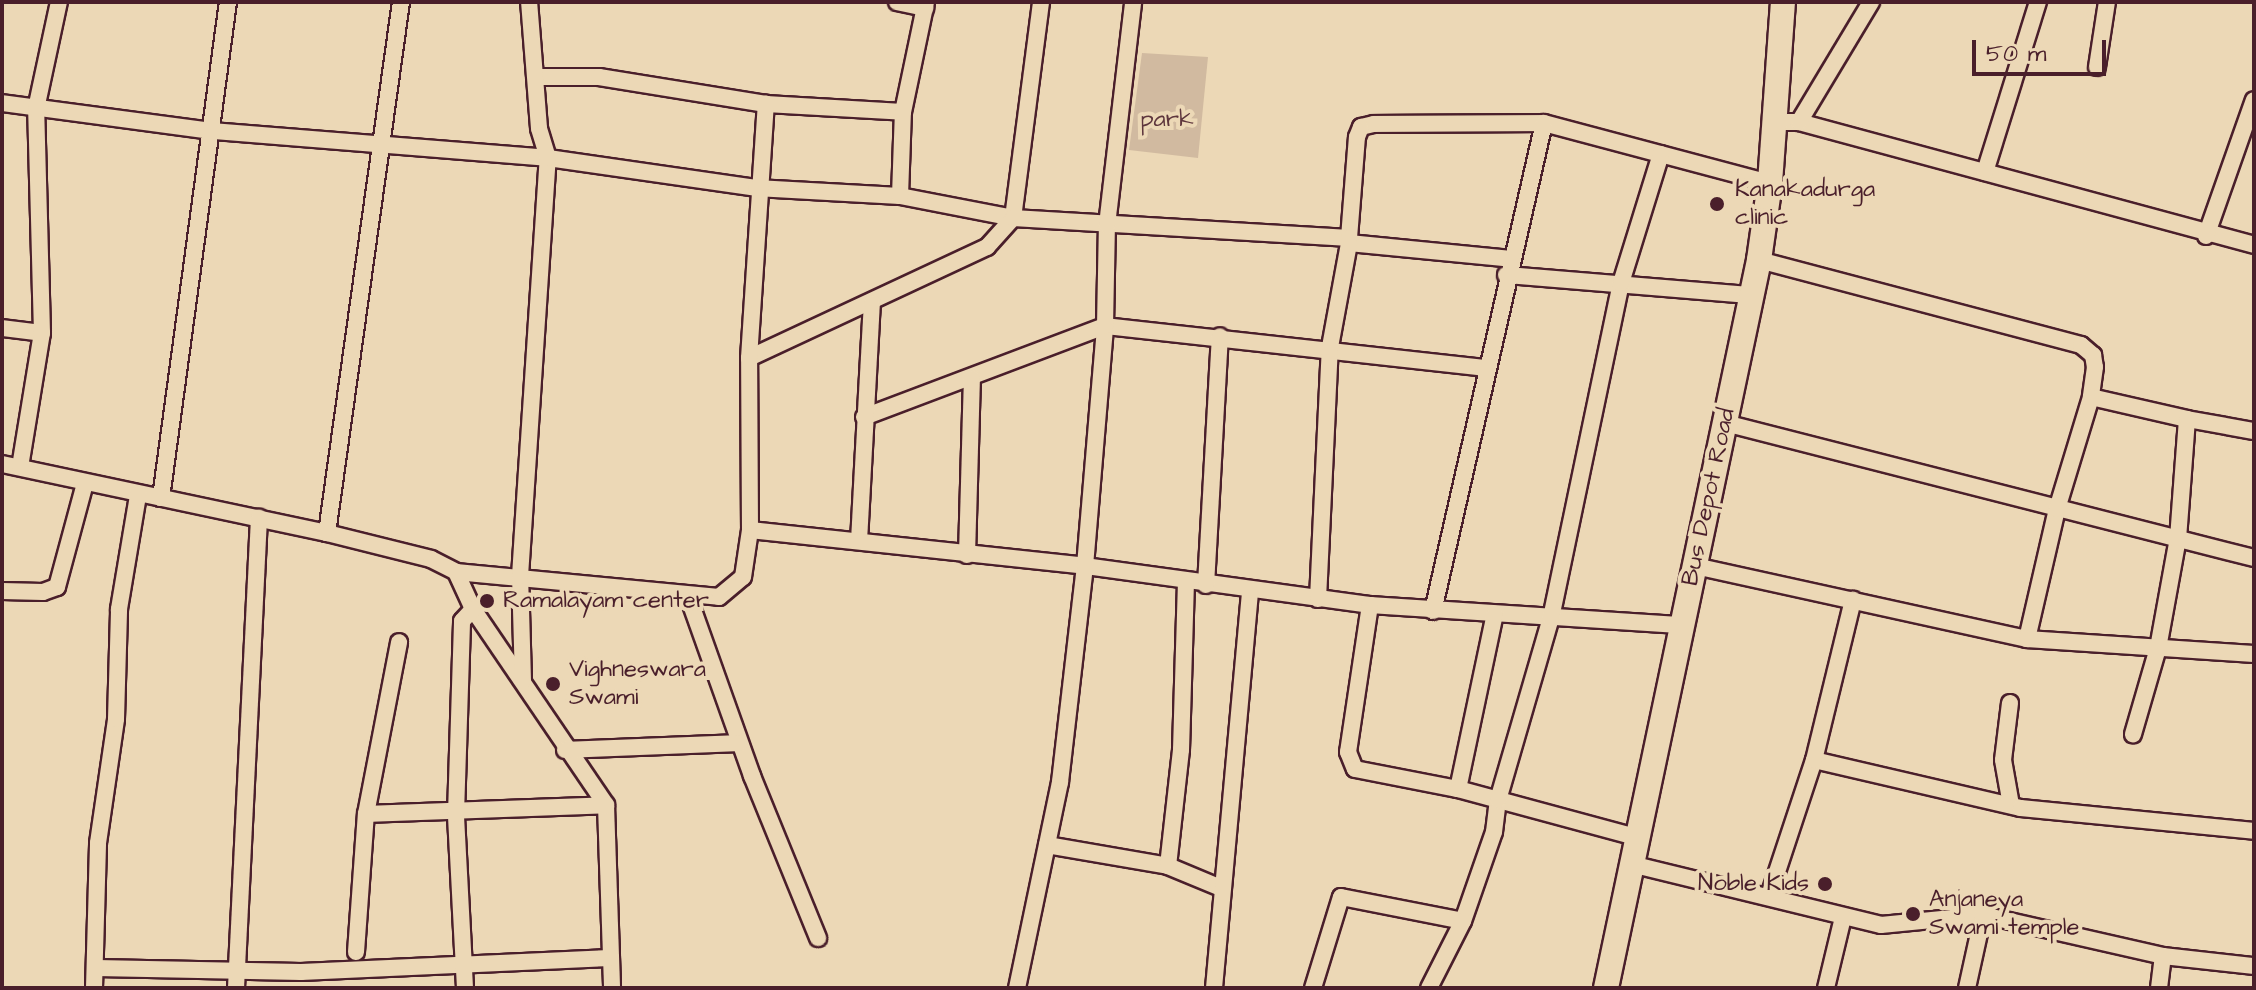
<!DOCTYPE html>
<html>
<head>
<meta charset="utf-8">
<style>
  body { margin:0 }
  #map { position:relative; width:2256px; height:990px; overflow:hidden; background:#ecd8b6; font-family:"Architects Daughter",sans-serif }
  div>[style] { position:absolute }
  .green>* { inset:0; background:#d1baa0 }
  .roads { filter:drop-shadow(2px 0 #4a1f2b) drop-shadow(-2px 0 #4a1f2b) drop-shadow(0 2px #4a1f2b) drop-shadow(0 -2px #4a1f2b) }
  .street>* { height:16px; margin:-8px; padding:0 8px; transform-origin:8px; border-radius:8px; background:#ecd8b6 }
  .secondary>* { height:24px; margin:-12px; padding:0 12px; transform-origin:12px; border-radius:12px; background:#ecd8b6 }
  .dots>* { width:22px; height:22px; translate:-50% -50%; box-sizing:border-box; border:4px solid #ecd8b6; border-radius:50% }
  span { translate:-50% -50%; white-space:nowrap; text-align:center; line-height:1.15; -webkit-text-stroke:8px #ecd8b6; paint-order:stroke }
  .park-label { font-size:24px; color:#5e363d }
  .poi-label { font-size:24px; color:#4a1f2b }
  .left { translate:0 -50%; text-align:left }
  .right { translate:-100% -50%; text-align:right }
  .street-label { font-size:24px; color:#4a1f2b }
  .frame { position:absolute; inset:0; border:4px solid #4a1f2b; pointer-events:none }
  .scale { position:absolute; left:1972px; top:40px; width:134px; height:36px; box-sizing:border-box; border:4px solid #4a1f2b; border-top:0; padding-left:10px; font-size:24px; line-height:28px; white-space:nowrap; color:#4a1f2b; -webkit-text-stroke:6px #ecd8b6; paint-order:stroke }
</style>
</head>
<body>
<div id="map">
  <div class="green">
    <i style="clip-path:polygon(1142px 53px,1208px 57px,1198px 158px,1129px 150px)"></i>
  </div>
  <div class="roads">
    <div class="street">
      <i style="left:897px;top:2px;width:29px;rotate:12deg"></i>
      <i style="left:2097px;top:67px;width:66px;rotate:-81.3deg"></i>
      <i style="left:537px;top:77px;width:62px"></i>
      <i style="left:599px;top:77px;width:169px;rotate:9.2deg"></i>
      <i style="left:766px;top:104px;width:137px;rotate:3.3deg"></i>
      <i style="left:2px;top:103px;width:213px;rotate:7.6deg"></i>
      <i style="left:213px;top:131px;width:336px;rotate:4.6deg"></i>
      <i style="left:548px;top:158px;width:210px;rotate:8.2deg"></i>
      <i style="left:756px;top:188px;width:144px;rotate:3.2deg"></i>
      <i style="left:900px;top:196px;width:115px;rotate:11deg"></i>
      <i style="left:1013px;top:218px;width:218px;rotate:-82.6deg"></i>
      <i style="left:1773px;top:122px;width:26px"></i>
      <i style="left:1799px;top:122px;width:471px;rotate:15.1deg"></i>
      <i style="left:1799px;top:122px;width:140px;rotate:-59deg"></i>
      <i style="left:1985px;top:172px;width:178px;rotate:-72.7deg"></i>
      <i style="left:900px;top:196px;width:84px;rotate:-88deg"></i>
      <i style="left:903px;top:112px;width:112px;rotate:-78.2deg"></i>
      <i style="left:2206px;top:236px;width:144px;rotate:-70.6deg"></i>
      <i style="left:1349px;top:238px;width:101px;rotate:-85.5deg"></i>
      <i style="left:1357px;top:137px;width:11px;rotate:-68deg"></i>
      <i style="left:1361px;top:127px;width:13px;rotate:-13deg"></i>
      <i style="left:1374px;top:124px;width:170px;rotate:-0.3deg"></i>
      <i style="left:1544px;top:123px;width:234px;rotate:14.9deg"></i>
      <i style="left:1759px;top:260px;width:333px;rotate:14.8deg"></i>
      <i style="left:2081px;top:345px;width:16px;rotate:40deg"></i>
      <i style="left:2093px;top:355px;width:12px;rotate:81deg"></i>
      <i style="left:2095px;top:367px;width:30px;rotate:98deg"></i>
      <i style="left:2091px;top:397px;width:98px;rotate:12.9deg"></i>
      <i style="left:2187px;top:419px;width:119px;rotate:94.3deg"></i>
      <i style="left:2178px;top:538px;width:112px;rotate:100.3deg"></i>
      <i style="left:2158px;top:648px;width:90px;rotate:106.2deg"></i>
      <i style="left:1506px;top:275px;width:245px;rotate:4.7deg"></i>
      <i style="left:2px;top:328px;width:40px;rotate:7.1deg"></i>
      <i style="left:749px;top:358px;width:263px;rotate:-25deg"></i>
      <i style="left:987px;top:247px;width:39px;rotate:-48deg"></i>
      <i style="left:1013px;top:218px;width:337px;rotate:3.4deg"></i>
      <i style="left:1349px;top:238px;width:5px;rotate:90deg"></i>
      <i style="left:1349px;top:243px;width:163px;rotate:5.6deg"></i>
      <i style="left:864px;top:417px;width:258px;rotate:-20.7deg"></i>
      <i style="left:1105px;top:326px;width:383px;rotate:6.3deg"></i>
      <i style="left:2187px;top:419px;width:68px;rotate:10.2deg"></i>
      <i style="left:1725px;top:423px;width:546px;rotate:14.32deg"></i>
      <i style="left:2px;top:464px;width:332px;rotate:12deg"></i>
      <i style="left:327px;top:533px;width:107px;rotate:14deg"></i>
      <i style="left:431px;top:559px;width:28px;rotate:27deg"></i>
      <i style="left:456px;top:572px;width:41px;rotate:65.3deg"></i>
      <i style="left:473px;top:609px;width:237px;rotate:55.8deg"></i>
      <i style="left:606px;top:805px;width:183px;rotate:88.1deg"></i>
      <i style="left:20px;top:467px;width:136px;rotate:-80.7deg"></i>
      <i style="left:42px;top:333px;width:224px;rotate:-91.5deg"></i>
      <i style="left:36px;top:109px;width:109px;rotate:-77.9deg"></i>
      <i style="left:161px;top:498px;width:501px;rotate:-82.31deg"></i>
      <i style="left:750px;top:530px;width:172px;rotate:-90.3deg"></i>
      <i style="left:749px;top:358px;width:255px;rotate:-86.2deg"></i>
      <i style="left:327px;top:533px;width:536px;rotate:-82.07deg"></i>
      <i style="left:859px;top:541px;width:238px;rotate:-86.9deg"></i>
      <i style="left:967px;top:555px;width:177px;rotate:-88.4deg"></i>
      <i style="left:1695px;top:566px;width:340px;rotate:12.4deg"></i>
      <i style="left:2027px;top:639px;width:227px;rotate:3.8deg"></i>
      <i style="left:456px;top:572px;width:264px;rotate:5.4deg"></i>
      <i style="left:719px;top:597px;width:31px;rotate:-40deg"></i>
      <i style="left:743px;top:577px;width:48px;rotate:-81.5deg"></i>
      <i style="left:750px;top:530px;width:337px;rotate:6.1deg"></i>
      <i style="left:1085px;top:566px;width:288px;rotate:7.8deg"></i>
      <i style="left:1370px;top:605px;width:313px;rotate:3.7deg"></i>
      <i style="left:1206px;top:585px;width:249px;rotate:-86.8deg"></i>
      <i style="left:2px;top:591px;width:41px;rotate:1.4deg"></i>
      <i style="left:43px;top:592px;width:15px;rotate:-20deg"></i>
      <i style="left:57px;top:587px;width:108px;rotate:-74.9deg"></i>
      <i style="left:688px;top:596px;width:191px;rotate:70.4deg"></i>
      <i style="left:752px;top:776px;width:175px;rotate:67.8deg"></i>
      <i style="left:1318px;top:599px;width:252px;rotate:-87.3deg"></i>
      <i style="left:1330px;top:347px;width:106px;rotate:-79.6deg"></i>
      <i style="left:1370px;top:605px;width:149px;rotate:98.5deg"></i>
      <i style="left:1348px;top:752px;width:18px;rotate:68deg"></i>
      <i style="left:1355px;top:769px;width:105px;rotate:11deg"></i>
      <i style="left:1458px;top:789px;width:184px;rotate:15.1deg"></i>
      <i style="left:1433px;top:611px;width:500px;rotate:-77.19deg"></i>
      <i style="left:2027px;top:639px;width:133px;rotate:-77deg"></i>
      <i style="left:2057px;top:509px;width:117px;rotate:-73.1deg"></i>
      <i style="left:523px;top:681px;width:105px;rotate:-91.6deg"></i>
      <i style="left:520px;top:576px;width:419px;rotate:-86.2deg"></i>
      <i style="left:548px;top:158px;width:31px;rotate:-107deg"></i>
      <i style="left:539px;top:128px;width:126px;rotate:-94.5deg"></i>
      <i style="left:2010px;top:703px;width:57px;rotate:97deg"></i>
      <i style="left:2003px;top:760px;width:46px;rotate:79.9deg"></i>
      <i style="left:565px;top:750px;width:174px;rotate:-2.3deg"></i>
      <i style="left:1814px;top:760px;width:212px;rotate:13.1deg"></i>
      <i style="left:2021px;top:808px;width:234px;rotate:5.6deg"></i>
      <i style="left:1458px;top:789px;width:179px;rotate:-78.1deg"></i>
      <i style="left:366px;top:814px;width:240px;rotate:-2.1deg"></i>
      <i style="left:1047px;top:845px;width:123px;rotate:9.8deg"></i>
      <i style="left:1168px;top:866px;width:57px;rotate:22.5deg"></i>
      <i style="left:1631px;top:864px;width:257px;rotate:13.7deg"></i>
      <i style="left:1881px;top:925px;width:102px;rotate:-5.6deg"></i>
      <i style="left:1983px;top:915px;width:185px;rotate:12.8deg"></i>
      <i style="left:2163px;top:956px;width:92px;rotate:6.3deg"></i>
      <i style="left:1168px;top:866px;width:117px;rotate:-83.6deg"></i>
      <i style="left:1181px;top:750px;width:168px;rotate:-88.3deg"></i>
      <i style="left:1769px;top:896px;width:143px;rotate:-71.7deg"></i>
      <i style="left:1814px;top:760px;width:165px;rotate:-76.3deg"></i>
      <i style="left:356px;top:952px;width:138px;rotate:-85.9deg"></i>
      <i style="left:366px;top:814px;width:175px;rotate:-79.1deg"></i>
      <i style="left:96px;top:968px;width:205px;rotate:1.1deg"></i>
      <i style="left:301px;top:972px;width:310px;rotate:-2.6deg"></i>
      <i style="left:94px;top:988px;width:145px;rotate:-88.4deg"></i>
      <i style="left:98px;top:843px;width:125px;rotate:-81.7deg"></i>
      <i style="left:116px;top:719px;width:110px;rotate:-88.4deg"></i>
      <i style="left:119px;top:609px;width:116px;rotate:-80.5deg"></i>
      <i style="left:236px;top:988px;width:471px;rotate:-87.2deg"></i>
      <i style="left:465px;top:988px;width:174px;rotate:-93deg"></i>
      <i style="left:456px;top:814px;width:193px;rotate:-88.2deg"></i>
      <i style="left:462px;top:621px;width:16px;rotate:-47deg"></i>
      <i style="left:1017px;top:988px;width:210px;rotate:-78.2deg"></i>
      <i style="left:1060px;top:782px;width:217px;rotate:-83.4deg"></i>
      <i style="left:1085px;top:566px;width:241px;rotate:-85.2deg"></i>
      <i style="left:1105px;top:326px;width:101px;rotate:-88.9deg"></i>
      <i style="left:1107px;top:225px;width:225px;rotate:-83.3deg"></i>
      <i style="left:1214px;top:988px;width:398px;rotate:-84.8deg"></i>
      <i style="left:1313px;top:988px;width:95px;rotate:-72.9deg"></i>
      <i style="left:1341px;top:897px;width:124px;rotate:11.1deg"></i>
      <i style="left:1463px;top:921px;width:94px;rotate:-70.8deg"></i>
      <i style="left:1494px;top:832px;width:32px;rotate:-83deg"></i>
      <i style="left:1498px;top:800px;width:190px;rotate:-73.8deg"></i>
      <i style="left:1551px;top:618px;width:342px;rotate:-78.2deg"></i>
      <i style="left:1621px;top:283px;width:135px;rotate:-72.8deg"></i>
      <i style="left:1429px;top:988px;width:75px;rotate:-63.1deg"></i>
      <i style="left:1826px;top:988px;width:73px;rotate:-76.5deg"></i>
      <i style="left:1967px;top:988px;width:75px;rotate:-77.6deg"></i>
      <i style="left:2159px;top:988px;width:32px;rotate:-83deg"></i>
    </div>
    <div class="secondary">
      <i style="left:1606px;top:988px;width:744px;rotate:-78.13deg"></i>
      <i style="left:1759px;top:260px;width:78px;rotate:-81.9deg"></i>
      <i style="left:1770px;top:183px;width:181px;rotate:-85.9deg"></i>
    </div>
  </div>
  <div class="dots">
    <i style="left:1717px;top:204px;background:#4a1f2b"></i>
    <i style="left:487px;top:601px;background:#4a1f2b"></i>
    <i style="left:553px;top:684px;background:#4a1f2b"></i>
    <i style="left:1825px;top:884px;background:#4a1f2b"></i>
    <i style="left:1913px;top:914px;background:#4a1f2b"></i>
  </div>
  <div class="park-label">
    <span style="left:1167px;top:120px">park</span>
  </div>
  <div class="poi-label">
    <span class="left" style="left:1735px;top:204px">Kanakadurga<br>clinic</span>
    <span class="left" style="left:503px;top:601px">Ramalayam center</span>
    <span class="left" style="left:569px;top:684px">Vighneswara<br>Swami</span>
    <span class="right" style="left:1809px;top:884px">Noble Kids</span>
    <span class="left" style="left:1929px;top:914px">Anjaneya<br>Swami temple</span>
  </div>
  <div class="street-label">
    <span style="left:1709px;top:497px;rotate:-78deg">Bus Depot Road</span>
  </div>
  <div class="frame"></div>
  <div class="scale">50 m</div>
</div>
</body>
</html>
